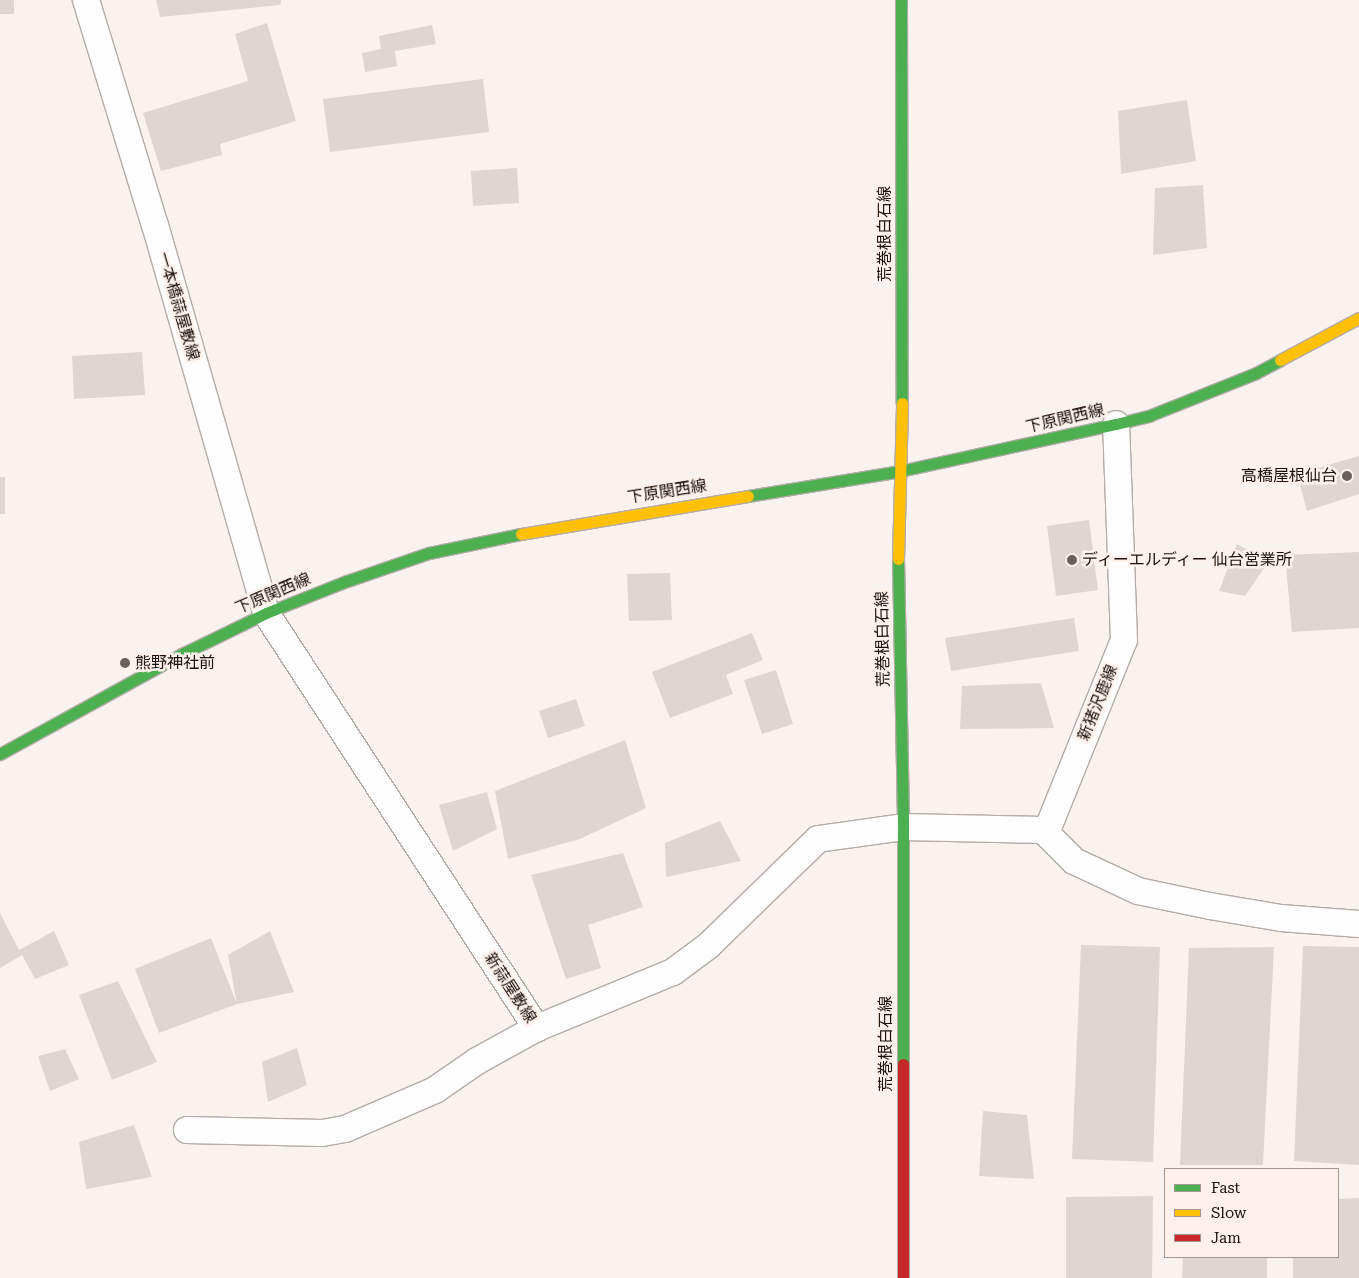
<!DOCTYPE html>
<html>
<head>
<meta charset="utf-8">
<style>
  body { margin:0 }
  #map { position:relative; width:1359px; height:1278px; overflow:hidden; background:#faf2ef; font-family:"Roboto Serif","Noto Sans JP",serif }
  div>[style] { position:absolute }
  .building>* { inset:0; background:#dfd6d1 }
  .roads { filter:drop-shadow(1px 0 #b4aba7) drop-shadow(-1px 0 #b4aba7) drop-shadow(0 1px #b4aba7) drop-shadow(0 -1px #b4aba7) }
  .street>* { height:26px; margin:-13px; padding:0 13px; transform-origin:13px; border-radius:13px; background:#fefdfd }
  .fast>* { height:11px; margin:-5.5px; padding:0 5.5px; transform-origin:5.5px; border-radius:5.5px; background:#4caf50 }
  .slow>* { height:11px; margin:-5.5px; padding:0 5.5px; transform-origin:5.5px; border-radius:5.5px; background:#ffc107 }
  .jam>* { height:11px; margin:-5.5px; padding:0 5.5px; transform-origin:5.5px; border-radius:5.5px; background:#c62828 }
  .dots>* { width:14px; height:14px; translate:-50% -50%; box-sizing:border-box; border:2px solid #fef1eb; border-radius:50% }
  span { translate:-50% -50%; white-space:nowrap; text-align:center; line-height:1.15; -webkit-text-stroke:5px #fef1eb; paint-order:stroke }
  .street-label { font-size:16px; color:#1b100b }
  .poi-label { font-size:16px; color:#1b100b }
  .right { translate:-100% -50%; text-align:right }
  .left { translate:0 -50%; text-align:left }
  .legend { position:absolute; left:1164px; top:1168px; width:175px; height:90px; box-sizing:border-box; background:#fef1eb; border:1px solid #a39791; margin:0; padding:6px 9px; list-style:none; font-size:15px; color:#1b100b }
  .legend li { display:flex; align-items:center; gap:10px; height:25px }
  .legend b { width:25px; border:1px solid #a39791 }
</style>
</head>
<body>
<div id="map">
  <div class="building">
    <i style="clip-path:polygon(0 0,14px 0,14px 14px,0 14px)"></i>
    <i style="clip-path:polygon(156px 0,281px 0,280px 5px,160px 17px)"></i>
    <i style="clip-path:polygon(267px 23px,296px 121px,220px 144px,222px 155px,161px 171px,143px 113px,248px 81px,235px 34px)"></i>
    <i style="clip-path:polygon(432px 25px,436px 44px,395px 51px,397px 66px,365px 72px,362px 53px,381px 49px,379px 36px)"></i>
    <i style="clip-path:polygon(483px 79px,489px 132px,330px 152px,323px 99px)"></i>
    <i style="clip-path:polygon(1187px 100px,1196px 161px,1121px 174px,1118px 111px)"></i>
    <i style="clip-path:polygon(517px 168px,519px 203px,473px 206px,471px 171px)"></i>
    <i style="clip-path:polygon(1203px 185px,1207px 248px,1153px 255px,1155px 188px)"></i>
    <i style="clip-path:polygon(142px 352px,145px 395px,74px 399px,72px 356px)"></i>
    <i style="clip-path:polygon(1359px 456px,1359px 494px,1307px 511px,1297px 474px)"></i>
    <i style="clip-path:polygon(0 477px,5px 477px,5px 514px,0 514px)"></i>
    <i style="clip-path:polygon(1089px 520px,1098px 590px,1056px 596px,1047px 526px)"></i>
    <i style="clip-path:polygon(1237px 544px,1269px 561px,1245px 596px,1219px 591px)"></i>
    <i style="clip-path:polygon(1359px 552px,1359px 628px,1292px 632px,1285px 555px)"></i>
    <i style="clip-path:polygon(670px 573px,672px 620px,629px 621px,627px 574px)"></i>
    <i style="clip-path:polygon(1074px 618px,1079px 651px,951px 671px,945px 638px)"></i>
    <i style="clip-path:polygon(752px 633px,763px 660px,726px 675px,733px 694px,670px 718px,652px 672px)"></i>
    <i style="clip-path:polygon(776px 670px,793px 724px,762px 734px,744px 680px)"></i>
    <i style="clip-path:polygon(1041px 683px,1054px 728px,960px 729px,962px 686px)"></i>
    <i style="clip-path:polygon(576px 699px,585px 726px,548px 738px,539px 711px)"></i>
    <i style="clip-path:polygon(625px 740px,646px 808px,580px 839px,508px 859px,495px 791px)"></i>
    <i style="clip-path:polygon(487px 792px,497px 829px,453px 851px,439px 805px)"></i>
    <i style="clip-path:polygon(720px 821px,741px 861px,666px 877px,665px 843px)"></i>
    <i style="clip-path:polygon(623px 853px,643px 907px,588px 925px,601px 968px,566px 979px,531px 875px)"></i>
    <i style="clip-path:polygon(0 913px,19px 950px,54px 931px,69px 965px,35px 979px,22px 955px,0 968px)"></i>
    <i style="clip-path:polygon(270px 931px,294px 992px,237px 1004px,159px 1033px,135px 969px,211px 938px,237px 1004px,228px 955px)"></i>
    <i style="clip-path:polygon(1081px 945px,1160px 947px,1153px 1162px,1072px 1159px)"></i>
    <i style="clip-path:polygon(1303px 946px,1359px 947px,1359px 1165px,1294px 1161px)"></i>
    <i style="clip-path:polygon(1274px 947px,1263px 1165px,1180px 1165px,1189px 948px)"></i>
    <i style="clip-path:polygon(118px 981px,157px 1062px,112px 1080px,79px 995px)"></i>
    <i style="clip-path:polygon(297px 1048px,307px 1085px,268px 1102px,262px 1062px)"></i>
    <i style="clip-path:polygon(65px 1049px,79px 1079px,50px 1091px,38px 1056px)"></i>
    <i style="clip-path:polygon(983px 1111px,1027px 1115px,1034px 1179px,979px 1176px)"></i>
    <i style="clip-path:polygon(134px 1125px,152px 1177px,86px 1189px,79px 1142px)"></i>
    <i style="clip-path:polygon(1153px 1196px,1152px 1278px,1066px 1278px,1066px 1197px)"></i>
    <i style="clip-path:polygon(1359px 1198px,1359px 1278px,1293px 1278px,1293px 1257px,1338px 1257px,1338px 1199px)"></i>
    <i style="clip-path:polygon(1183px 1257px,1267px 1257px,1267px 1278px,1182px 1278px)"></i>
  </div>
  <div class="roads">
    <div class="street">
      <i style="left:86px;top:0;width:235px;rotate:73deg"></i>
      <i style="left:155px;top:225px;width:404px;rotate:74deg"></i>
      <i style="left:266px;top:613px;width:496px;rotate:56.9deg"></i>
      <i style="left:537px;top:1028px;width:147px;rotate:-22.4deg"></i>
      <i style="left:673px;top:972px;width:44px;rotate:-36.6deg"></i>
      <i style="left:708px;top:946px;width:153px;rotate:-44.2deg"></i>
      <i style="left:818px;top:839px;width:86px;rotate:-8deg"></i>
      <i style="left:903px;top:827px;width:140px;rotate:1.2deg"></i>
      <i style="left:1043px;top:830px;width:4px;rotate:45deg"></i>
      <i style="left:1046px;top:833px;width:208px;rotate:-68deg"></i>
      <i style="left:1124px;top:640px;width:216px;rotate:-92.1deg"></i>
      <i style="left:1046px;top:833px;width:40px;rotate:45deg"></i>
      <i style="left:1074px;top:861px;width:71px;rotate:25.1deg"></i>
      <i style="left:1138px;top:891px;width:74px;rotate:11.8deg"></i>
      <i style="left:1210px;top:906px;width:72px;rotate:9.6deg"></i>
      <i style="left:1281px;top:918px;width:78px;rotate:4.4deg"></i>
      <i style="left:187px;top:1130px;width:135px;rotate:1.3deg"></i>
      <i style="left:322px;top:1133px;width:23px;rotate:-10deg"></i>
      <i style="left:345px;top:1129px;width:98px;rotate:-23.4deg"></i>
      <i style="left:435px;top:1090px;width:51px;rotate:-34.6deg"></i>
      <i style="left:477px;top:1061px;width:68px;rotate:-28.8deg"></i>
    </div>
    <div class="fast">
      <i style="left:901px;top:0;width:403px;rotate:89.9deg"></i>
      <i style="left:748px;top:496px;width:154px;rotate:-9.3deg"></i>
      <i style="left:900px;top:471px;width:221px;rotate:-12.3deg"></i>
      <i style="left:1116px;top:424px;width:36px;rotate:-14deg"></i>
      <i style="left:1151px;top:415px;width:113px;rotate:-21.8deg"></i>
      <i style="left:1256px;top:373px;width:27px;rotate:-28deg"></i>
      <i style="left:898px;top:559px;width:268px;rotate:88.9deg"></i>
      <i style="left:903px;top:827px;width:237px;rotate:90deg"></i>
      <i style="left:0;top:754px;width:210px;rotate:-28.8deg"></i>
      <i style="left:184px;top:653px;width:91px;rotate:-26deg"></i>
      <i style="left:266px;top:613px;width:87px;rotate:-21.6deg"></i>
      <i style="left:347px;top:581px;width:87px;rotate:-18.9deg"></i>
      <i style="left:429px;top:553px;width:94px;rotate:-11.7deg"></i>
    </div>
    <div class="slow">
      <i style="left:1280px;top:360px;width:89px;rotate:-28deg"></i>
      <i style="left:521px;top:534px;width:230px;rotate:-9.5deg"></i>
      <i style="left:898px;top:559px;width:156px;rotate:-88.5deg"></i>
    </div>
    <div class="jam">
      <i style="left:903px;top:1064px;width:214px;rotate:90deg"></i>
    </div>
  </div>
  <div class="dots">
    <i style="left:1347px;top:476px;background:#695f5b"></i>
    <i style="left:1072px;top:560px;background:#695f5b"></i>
    <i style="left:125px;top:663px;background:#695f5b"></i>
  </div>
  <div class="street-label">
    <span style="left:885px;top:234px;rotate:-90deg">荒巻根白石線</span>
    <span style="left:178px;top:306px;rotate:74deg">一本橋蒜屋敷線</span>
    <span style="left:1065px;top:419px;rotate:-13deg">下原関西線</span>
    <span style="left:667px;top:492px;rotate:-9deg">下原関西線</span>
    <span style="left:273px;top:594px;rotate:-23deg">下原関西線</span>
    <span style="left:883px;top:639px;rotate:-91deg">荒巻根白石線</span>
    <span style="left:1098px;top:703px;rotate:-68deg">新猪沢鹿線</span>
    <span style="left:510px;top:988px;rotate:57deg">新蒜屋敷線</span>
    <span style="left:886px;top:1044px;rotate:-90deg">荒巻根白石線</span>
  </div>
  <div class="poi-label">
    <span class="right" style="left:1337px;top:476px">高橋屋根仙台</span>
    <span class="left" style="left:1082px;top:560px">ディーエルディー 仙台営業所</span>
    <span class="left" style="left:135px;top:663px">熊野神社前</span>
  </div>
  <ul class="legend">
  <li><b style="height:6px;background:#4caf50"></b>Fast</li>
  <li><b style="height:6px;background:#ffc107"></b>Slow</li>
  <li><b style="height:6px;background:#c62828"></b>Jam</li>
  </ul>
</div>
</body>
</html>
